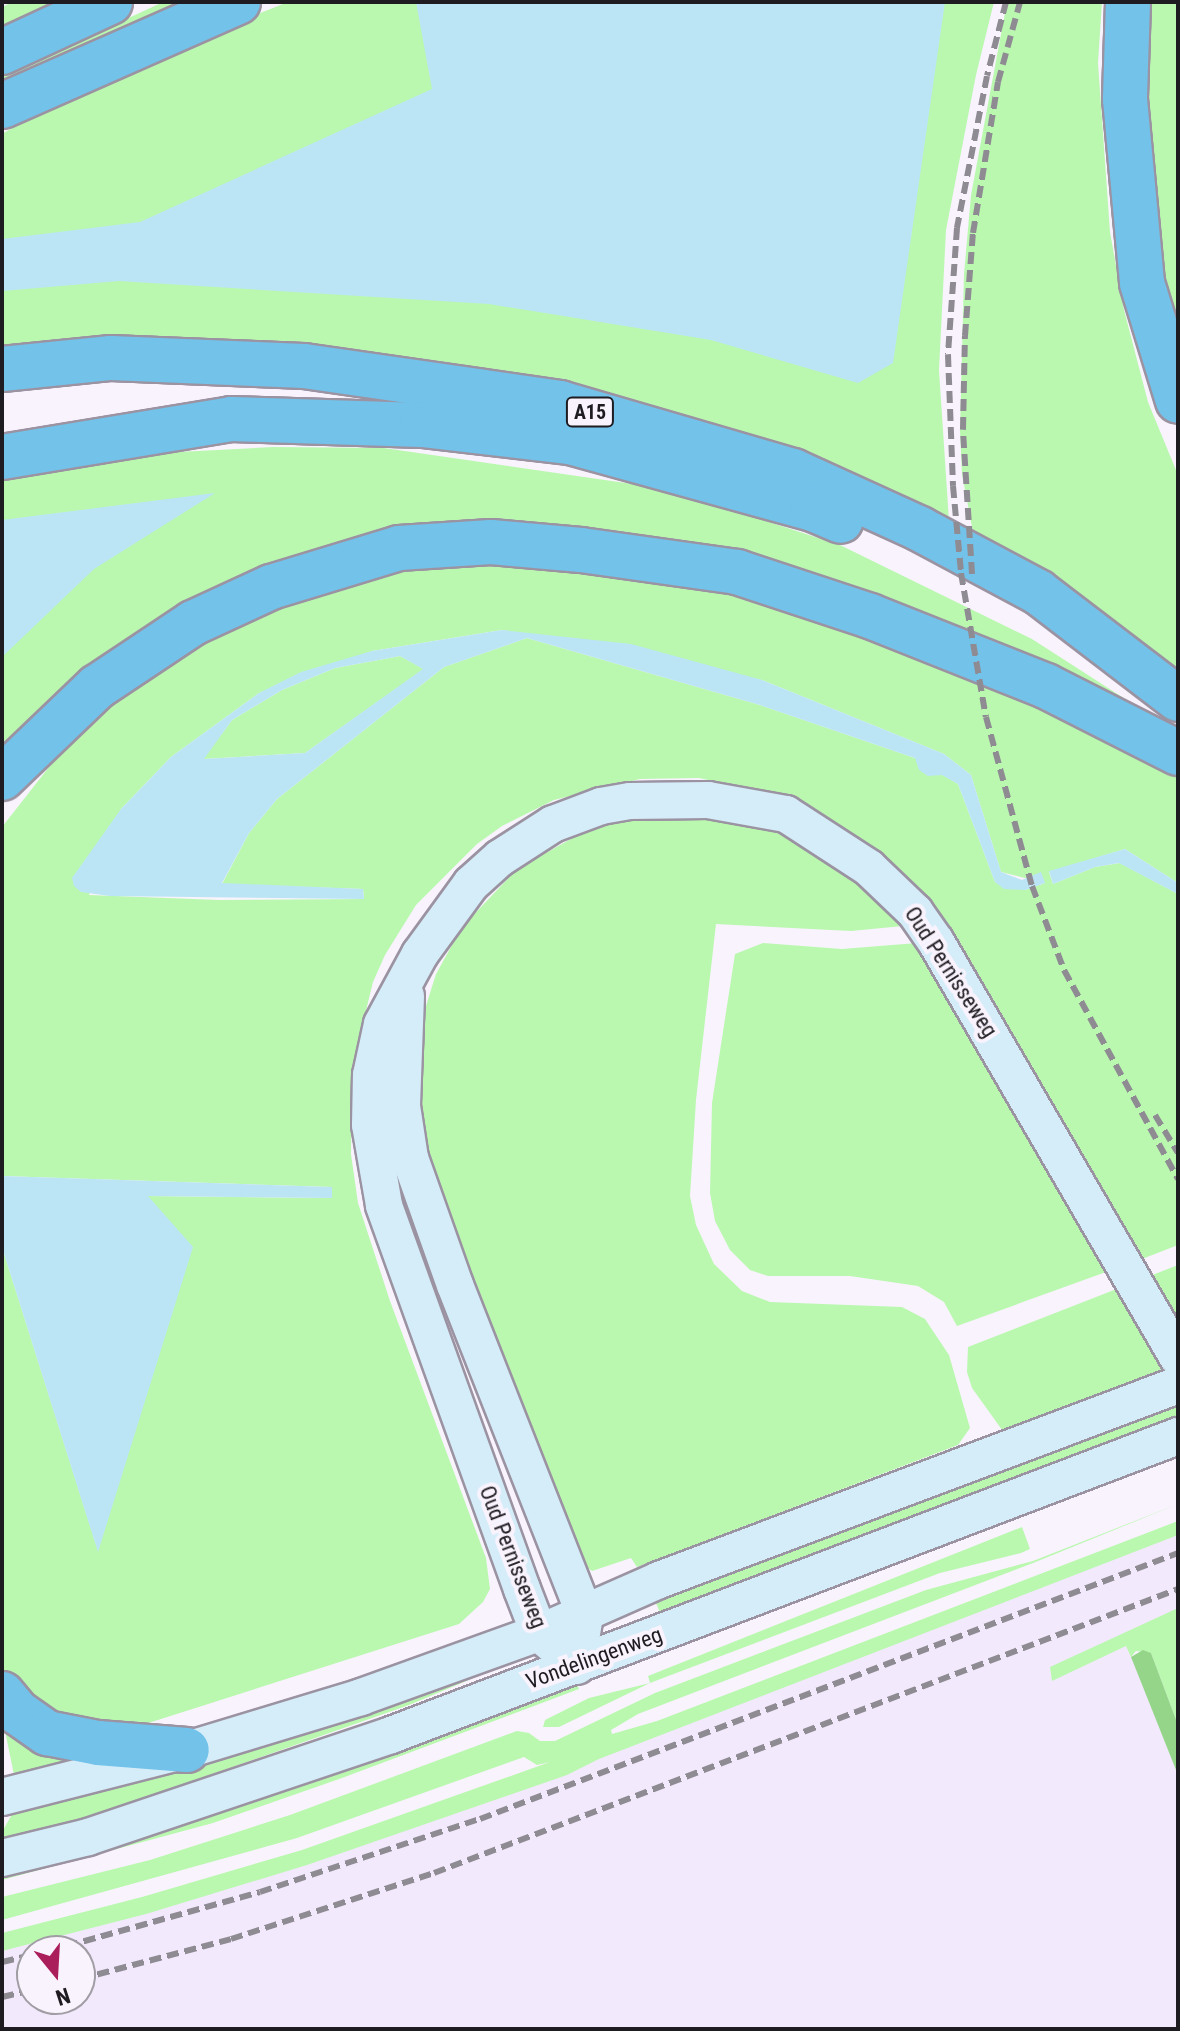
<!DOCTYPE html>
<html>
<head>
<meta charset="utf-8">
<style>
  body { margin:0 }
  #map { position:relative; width:1180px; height:2031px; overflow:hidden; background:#f9f3fd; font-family:"Roboto Condensed",sans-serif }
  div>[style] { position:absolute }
  .built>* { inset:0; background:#f3e9fc }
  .green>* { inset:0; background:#baf8b0 }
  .forest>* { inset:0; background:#95d58a }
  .water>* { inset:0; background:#bbe5f5 }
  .roads { filter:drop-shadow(2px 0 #9b93a2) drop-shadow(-2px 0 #9b93a2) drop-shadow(0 2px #9b93a2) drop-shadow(0 -2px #9b93a2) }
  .secondary>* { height:36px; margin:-18px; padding:0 18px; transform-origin:18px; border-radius:18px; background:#d5edf9 }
  .highway>* { height:44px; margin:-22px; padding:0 22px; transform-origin:22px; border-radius:22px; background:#72c2ea }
  .rail>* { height:6px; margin-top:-3px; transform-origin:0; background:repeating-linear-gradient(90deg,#8f8b93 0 12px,transparent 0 18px) }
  span { translate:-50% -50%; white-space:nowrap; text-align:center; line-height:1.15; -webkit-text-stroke:8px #f9f3fd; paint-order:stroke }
  .shield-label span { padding:2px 6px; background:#f9f3fd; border:2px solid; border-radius:6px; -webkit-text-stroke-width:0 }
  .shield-label { font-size:20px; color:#1e1b21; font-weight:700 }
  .street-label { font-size:22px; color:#1e1b21 }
  .frame { position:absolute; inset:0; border:4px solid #1e1b21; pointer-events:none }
  .north { position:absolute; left:16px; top:1935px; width:80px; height:80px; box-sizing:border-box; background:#f9f3fd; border:2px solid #a19da5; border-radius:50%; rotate:162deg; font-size:22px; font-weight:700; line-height:32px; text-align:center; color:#1e1b21 }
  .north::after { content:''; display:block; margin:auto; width:28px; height:36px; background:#ab1e5c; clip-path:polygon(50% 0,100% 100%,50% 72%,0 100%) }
</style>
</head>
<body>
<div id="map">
  <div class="built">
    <i style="clip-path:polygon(evenodd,1178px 1527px,1178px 1629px,1127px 1646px,1178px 1775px,1178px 2029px,2px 2029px,2px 1936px,303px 1854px,462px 1798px,1178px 1527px,32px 1951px,80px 1951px,80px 1999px,32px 1999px,32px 1951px)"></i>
  </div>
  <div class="green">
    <i style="clip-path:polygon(13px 2px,65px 2px,2px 31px,2px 7px)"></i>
    <i style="clip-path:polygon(163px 2px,199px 2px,2px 91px,2px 77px)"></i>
    <i style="clip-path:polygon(288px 2px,994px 2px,976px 75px,946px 230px,939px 370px,950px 536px,562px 389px,2px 360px,2px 134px,96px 78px)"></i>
    <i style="clip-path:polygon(1007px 2px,1102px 2px,1098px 63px,1110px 232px,1124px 310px,1148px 402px,1178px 475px,1178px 672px,976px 548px,962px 474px,960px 431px,964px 274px,971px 195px)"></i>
    <i style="clip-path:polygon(1146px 2px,1178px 2px,1178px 325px,1164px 271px,1150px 151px,1143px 38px)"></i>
    <i style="clip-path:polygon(273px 447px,384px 448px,667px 489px,840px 545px,1032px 639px,1178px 733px,652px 546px,307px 559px,2px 761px,2px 478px,158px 453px)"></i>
    <i style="clip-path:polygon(evenodd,497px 559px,726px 591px,946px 663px,1110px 739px,1178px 776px,1178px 883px,1125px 849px,1049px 872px,1053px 884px,1095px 867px,1120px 863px,1178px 894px,1178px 1245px,1142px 1259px,945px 924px,907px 878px,862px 839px,785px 797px,699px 778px,640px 779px,554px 800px,502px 826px,477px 844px,416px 905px,385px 955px,373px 982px,352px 1068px,351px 1154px,358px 1203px,390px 1301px,486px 1558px,490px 1589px,483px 1602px,459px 1624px,139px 1726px,56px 1717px,7px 1680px,2px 1671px,2px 1247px,98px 1551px,147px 1196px,331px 1198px,332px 1187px,2px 1176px,2px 827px,53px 762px,97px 717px,146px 676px,250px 614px,367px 576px,497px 559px,502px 630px,762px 680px,944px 754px,971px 775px,1001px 872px,1045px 883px,1025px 890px,995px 882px,958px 784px,915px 758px,760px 705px,527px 638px,444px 667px,277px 799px,249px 833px,222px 884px,363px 889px,364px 899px,219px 900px,89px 895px,121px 809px,171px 757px,259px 693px,372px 651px,502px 630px)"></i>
    <i style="clip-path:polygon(400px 656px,424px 669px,305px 753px,203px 759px,232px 720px,282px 690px,335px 668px)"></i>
    <i style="clip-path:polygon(692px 813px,770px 829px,795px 839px,840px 867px,903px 926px,851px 931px,716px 924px,696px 1100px,690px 1196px,696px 1225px,714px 1264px,742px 1291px,770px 1302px,902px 1307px,925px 1319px,949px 1355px,970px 1428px,958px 1445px,637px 1567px,631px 1558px,592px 1571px,581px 1563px,427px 1157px,416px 1104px,420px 1025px,436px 974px,462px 927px,517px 869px,587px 830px,638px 816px)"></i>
    <i style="clip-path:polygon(763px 943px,842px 949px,917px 943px,1106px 1272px,957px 1326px,944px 1302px,918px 1286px,850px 1276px,768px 1276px,750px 1270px,730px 1250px,715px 1221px,710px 1193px,712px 1103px,735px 954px)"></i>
    <i style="clip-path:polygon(1178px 1265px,1178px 1377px,1005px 1434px,972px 1388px,967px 1372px,968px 1347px)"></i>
    <i style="clip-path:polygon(1178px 1403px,1178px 1422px,663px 1620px,656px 1603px)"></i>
    <i style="clip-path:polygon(1178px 1504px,1033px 1563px,638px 1714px,611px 1730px,612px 1734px,657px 1721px,1178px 1521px,1178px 1535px,599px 1759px,567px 1775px,307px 1865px,146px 1914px,2px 1951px,2px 1933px,142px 1897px,302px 1850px,550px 1762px,537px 1765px,524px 1757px,297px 1838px,2px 1920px,2px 1897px,150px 1860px,290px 1815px,517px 1731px,529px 1733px,540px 1741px,555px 1741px,655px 1693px,926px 1590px,1033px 1561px)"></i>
    <i style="clip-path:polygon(1022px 1527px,1030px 1549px,1021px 1553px,940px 1573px,650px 1683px,559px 1727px,543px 1727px,545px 1720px,589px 1698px,650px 1683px,648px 1676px)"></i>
    <i style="clip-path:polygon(1178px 1608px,1178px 1725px,1151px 1653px,1136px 1651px,1131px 1657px,1126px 1646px,1052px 1681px,1050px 1667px)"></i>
    <i style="clip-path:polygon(536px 1652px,409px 1705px,184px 1784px,118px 1812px,2px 1845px,2px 1832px,15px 1809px)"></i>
    <i style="clip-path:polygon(576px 1681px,579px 1689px,342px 1778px,213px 1823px,2px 1880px,2px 1873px,211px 1815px,339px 1772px)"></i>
    <i style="clip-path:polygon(2px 1716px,91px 1762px,15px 1780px)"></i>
  </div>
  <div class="forest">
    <i style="clip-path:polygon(1143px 1650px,1151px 1653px,1178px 1725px,1178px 1775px,1131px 1657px)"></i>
  </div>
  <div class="water">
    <i style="clip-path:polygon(416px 2px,945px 2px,893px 363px,858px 383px,711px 340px,489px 304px,119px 281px,2px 291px,2px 239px,140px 222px,432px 89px)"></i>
    <i style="clip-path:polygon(215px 493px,94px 569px,2px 657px,2px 520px)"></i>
    <i style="clip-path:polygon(evenodd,502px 630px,631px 644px,762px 680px,944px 754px,971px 775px,1001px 872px,1022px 880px,1041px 872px,1045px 883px,1025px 890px,1004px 889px,995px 882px,958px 784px,942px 775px,928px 776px,919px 770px,915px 758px,760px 705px,527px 638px,444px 667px,277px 799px,249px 833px,222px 883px,363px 889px,364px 899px,110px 896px,81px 892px,74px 886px,72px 878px,121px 809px,149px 780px,171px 757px,259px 693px,301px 672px,372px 651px,502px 630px,400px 656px,423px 669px,305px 753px,204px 759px,232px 720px,282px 690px,335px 668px,400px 656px)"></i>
    <i style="clip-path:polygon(1125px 849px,1178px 883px,1178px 894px,1119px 863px,1095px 867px,1053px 884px,1049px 871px)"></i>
    <i style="clip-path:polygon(2px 1176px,332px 1187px,332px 1198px,148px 1196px,193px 1247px,98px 1552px,2px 1247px)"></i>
  </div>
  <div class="roads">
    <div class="secondary">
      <i style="left:406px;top:996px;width:110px;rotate:92.1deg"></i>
      <i style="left:402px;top:1106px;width:53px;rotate:81.3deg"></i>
      <i style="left:410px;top:1158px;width:135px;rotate:70.5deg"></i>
      <i style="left:455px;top:1285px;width:355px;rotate:68.5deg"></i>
      <i style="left:585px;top:1615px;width:24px;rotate:99deg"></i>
      <i style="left:577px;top:1666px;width:50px;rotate:-139deg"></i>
      <i style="left:539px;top:1633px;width:47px;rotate:-111.1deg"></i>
      <i style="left:522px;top:1589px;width:408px;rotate:-109.8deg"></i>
      <i style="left:384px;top:1205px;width:81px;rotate:-99.9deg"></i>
      <i style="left:370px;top:1125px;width:50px;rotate:-88.9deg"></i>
      <i style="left:371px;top:1075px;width:52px;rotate:-77.8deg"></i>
      <i style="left:382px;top:1024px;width:80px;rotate:-61.5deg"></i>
      <i style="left:420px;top:954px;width:87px;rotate:-53.9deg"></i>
      <i style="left:471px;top:884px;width:39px;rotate:-42deg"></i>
      <i style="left:500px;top:858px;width:63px;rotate:-32.7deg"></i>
      <i style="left:553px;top:824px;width:51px;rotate:-20.6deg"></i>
      <i style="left:601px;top:806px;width:29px;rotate:-10deg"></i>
      <i style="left:630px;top:801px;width:78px;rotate:-0.7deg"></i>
      <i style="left:708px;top:800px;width:79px;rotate:10.2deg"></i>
      <i style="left:786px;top:814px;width:99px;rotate:33deg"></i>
      <i style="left:869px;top:868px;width:64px;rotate:43.7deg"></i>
      <i style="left:915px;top:912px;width:37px;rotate:55deg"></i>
      <i style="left:936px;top:942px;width:480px;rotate:59.8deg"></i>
      <i style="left:2px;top:1797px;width:191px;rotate:-14.3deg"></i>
      <i style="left:187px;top:1750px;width:182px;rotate:-16.9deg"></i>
      <i style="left:361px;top:1697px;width:189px;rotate:-19.8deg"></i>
      <i style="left:539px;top:1633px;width:131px;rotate:-23.8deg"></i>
      <i style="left:659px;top:1580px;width:554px;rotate:-20.59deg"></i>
      <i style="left:2px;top:1858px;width:89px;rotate:-13.7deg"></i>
      <i style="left:88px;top:1837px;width:320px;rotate:-18.6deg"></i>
      <i style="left:391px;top:1735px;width:842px;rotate:-20.8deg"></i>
    </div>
    <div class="highway">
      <i style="left:1128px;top:2px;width:97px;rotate:91.8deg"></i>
      <i style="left:1125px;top:99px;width:185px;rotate:84.7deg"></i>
      <i style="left:1142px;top:283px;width:123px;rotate:73deg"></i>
      <i style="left:2px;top:52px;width:119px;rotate:-24.8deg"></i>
      <i style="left:2px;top:106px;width:258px;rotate:-23.8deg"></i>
      <i style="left:2px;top:369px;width:110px;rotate:-5.8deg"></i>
      <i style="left:111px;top:358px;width:193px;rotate:2.4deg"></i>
      <i style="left:304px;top:366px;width:259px;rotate:8.2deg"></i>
      <i style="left:560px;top:403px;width:243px;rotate:16.3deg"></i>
      <i style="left:793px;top:471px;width:140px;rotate:24.5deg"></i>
      <i style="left:920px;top:529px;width:134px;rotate:28.1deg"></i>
      <i style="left:1038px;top:592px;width:176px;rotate:37.4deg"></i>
      <i style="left:2px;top:457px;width:232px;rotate:-9.4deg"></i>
      <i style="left:231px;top:419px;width:191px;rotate:1.8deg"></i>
      <i style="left:422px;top:425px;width:149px;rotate:6.6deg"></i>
      <i style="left:570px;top:442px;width:252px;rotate:15.4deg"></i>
      <i style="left:813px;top:509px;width:30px;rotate:23deg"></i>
      <i style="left:2px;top:778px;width:132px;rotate:-43.8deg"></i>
      <i style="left:97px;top:687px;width:115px;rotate:-33.7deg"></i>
      <i style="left:193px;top:623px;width:86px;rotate:-24.8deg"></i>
      <i style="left:271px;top:587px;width:134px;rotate:-16.9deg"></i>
      <i style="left:399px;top:548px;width:92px;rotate:-3.7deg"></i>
      <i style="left:491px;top:542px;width:90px;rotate:5.1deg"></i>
      <i style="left:581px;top:550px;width:158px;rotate:8deg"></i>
      <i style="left:737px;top:572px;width:140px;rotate:18.3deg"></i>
      <i style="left:870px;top:616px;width:189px;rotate:21.7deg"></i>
      <i style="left:1046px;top:686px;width:148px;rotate:26.9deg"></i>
      <i style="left:2px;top:1694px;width:23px;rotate:50deg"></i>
      <i style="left:17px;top:1712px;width:37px;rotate:35deg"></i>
      <i style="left:47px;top:1733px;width:52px;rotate:11.1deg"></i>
      <i style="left:98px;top:1743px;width:89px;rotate:4.5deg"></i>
    </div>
  </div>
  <div class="rail">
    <i style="left:1006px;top:2px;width:76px;rotate:104.4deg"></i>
    <i style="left:987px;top:76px;width:155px;rotate:101.2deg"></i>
    <i style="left:957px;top:228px;width:127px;rotate:94.1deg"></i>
    <i style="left:948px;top:355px;width:131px;rotate:87.8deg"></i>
    <i style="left:953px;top:486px;width:87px;rotate:84.7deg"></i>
    <i style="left:961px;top:573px;width:146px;rotate:80.2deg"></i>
    <i style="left:986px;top:717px;width:175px;rotate:74.8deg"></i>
    <i style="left:1032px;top:886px;width:90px;rotate:69.1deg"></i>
    <i style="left:1064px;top:970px;width:238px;rotate:61.4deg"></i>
    <i style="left:972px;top:574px;width:145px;rotate:-93.6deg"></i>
    <i style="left:963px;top:429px;width:93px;rotate:-88.8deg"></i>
    <i style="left:965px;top:336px;width:103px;rotate:-85.6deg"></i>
    <i style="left:973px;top:233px;width:153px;rotate:-80.6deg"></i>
    <i style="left:998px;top:82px;width:83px;rotate:-74.6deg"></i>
    <i style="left:1155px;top:1115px;width:44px;rotate:58.8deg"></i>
    <i style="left:49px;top:1951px;width:219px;rotate:-15.6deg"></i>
    <i style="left:260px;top:1892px;width:232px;rotate:-18.4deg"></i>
    <i style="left:480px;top:1819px;width:747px;rotate:-20.86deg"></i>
    <i style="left:2px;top:1962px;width:31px;rotate:-13deg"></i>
    <i style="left:80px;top:1979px;width:156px;rotate:-14.8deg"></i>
    <i style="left:231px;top:1939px;width:213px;rotate:-18deg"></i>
    <i style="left:434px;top:1873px;width:796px;rotate:-20.89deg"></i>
    <i style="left:2px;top:1997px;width:31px;rotate:-13deg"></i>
  </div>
  <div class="shield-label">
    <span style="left:590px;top:412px">A15</span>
  </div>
  <div class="street-label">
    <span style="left:951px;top:972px;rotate:57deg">Oud Pernisseweg</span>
    <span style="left:513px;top:1557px;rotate:69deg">Oud Pernisseweg</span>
    <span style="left:594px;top:1658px;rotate:-20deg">Vondelingenweg</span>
  </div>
  <div class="frame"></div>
  <div class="north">N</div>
</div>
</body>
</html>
